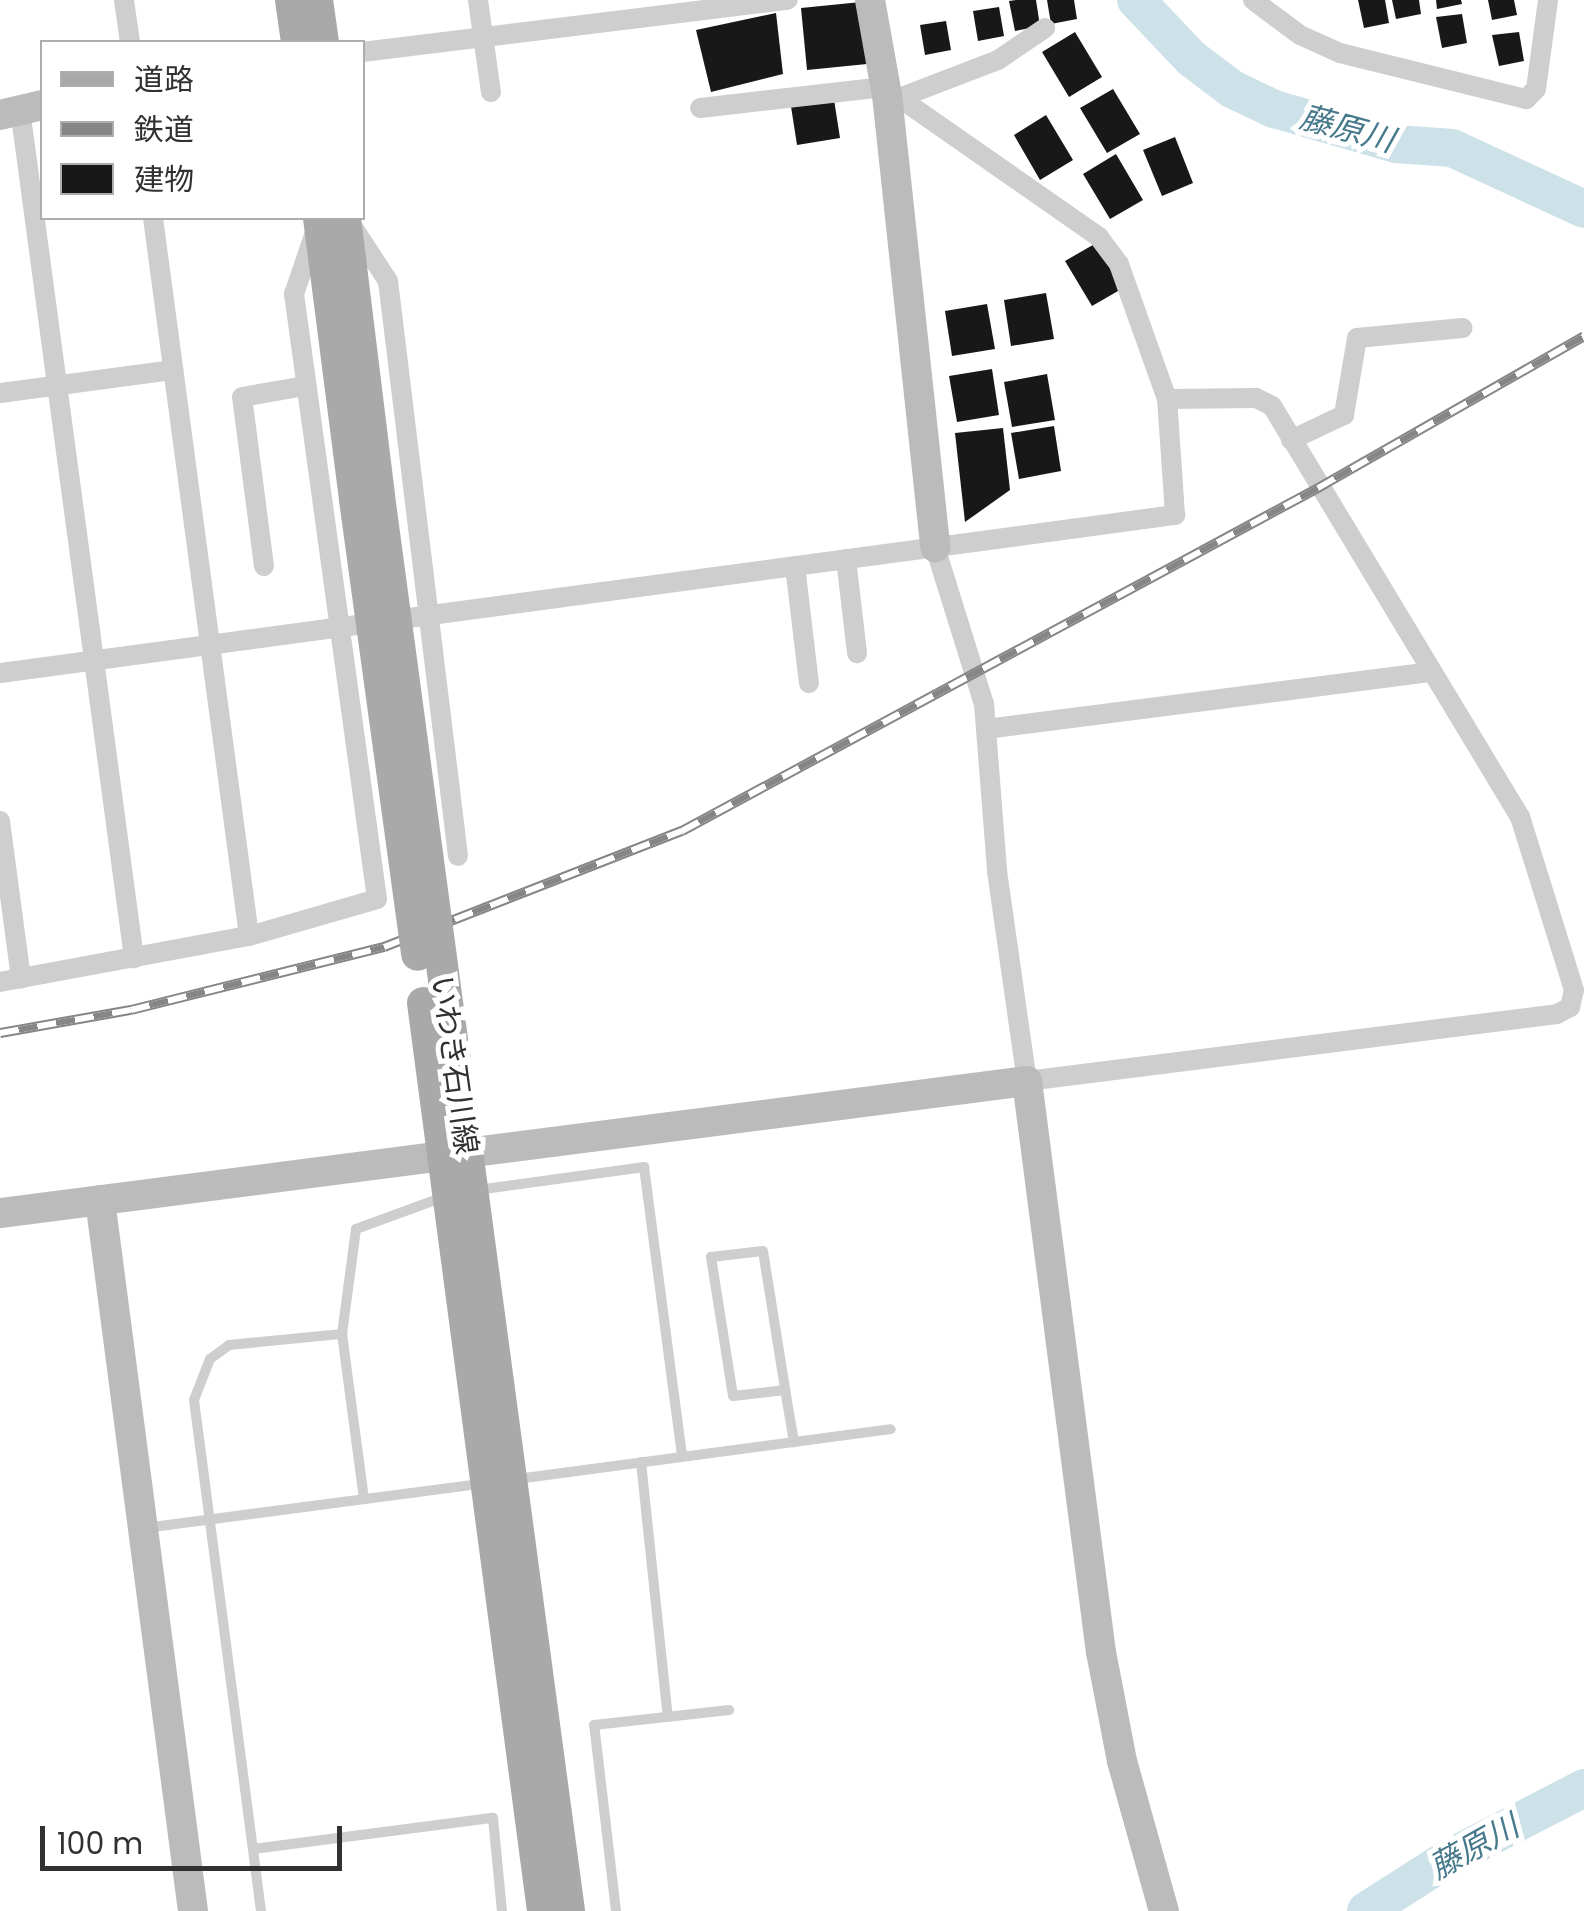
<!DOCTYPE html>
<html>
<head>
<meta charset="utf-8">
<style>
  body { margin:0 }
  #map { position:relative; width:1584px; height:1911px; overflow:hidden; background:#fff; font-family:Poppins,"Noto Sans JP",sans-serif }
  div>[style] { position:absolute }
  .river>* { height:38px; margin:-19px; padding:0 19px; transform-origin:19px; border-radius:19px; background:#cde1e8 }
  .building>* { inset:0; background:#181818 }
  .lane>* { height:10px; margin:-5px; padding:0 5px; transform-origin:5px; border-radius:5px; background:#cecece }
  .street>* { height:20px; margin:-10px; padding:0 10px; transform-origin:10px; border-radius:10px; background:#cecece }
  .secondary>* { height:30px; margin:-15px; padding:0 15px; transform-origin:15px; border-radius:15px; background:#bbb }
  .primary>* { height:32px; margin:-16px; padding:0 16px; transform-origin:16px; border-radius:16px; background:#a9a9a9 }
  .rail>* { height:10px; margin-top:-5px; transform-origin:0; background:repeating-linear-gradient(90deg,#fff 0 19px,#868686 0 38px); box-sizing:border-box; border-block:2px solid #868686 }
  .primary-bridge>* { height:32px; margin:-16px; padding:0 16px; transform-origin:16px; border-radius:16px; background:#a9a9a9 }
  span { translate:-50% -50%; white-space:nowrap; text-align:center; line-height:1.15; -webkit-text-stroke:10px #fff; paint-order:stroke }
  .street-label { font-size:30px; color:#313131 }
  .water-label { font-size:32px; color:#47798c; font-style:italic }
  .legend { position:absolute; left:40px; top:40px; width:325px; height:180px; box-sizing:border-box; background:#fff; border:2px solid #adadad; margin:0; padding:12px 18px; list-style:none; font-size:30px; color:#313131 }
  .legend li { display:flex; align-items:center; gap:20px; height:50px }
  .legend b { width:50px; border:2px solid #adadad }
  .scale { position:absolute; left:40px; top:1826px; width:302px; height:45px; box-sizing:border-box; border:5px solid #313131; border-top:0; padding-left:12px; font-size:30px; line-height:35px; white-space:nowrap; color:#313131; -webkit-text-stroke:8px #fff; paint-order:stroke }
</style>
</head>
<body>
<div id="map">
  <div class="river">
    <i style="left:1136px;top:0;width:80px;rotate:46.5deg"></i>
    <i style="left:1191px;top:58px;width:51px;rotate:37.1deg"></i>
    <i style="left:1232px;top:89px;width:47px;rotate:25.5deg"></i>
    <i style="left:1274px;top:109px;width:127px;rotate:16deg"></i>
    <i style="left:1396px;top:144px;width:56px;rotate:4.1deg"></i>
    <i style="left:1452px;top:148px;width:145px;rotate:24.8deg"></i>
    <i style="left:1366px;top:1911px;width:98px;rotate:-32.6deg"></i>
    <i style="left:1449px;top:1858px;width:152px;rotate:-27.4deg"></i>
  </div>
  <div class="building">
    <i style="clip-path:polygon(1016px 0,1036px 0,1040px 26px,1015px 31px,1009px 1px)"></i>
    <i style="clip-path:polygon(1047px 0,1074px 0,1077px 19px,1051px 24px)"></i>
    <i style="clip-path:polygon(1358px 0,1385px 0,1389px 23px,1364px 28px)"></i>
    <i style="clip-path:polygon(1392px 0,1419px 0,1421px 14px,1396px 19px)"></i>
    <i style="clip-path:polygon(1436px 0,1461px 0,1462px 4px,1437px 9px)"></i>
    <i style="clip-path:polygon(1488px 0,1514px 0,1517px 15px,1492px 20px)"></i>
    <i style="clip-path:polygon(861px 2px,867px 64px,807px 70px,801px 8px)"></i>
    <i style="clip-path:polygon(999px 7px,1004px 36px,978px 41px,973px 11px)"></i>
    <i style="clip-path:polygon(776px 13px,783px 74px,711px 92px,696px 30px)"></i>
    <i style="clip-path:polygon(1462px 14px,1467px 43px,1442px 48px,1436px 17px)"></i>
    <i style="clip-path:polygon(946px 21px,951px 50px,925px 55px,920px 25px)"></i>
    <i style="clip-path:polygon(1075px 32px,1102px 77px,1069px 97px,1042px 52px)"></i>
    <i style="clip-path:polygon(1519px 32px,1524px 61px,1499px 66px,1492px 35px)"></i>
    <i style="clip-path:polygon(1113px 89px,1140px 134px,1107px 153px,1080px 108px)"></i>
    <i style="clip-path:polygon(833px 93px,840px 138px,797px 145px,790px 100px)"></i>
    <i style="clip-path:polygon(1046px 115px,1073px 160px,1040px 180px,1014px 135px)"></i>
    <i style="clip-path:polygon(1175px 137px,1193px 183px,1162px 196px,1143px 150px)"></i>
    <i style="clip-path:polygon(1116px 154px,1143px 200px,1110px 219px,1083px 174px)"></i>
    <i style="clip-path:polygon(1098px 242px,1125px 287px,1092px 306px,1065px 261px)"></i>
    <i style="clip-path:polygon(1046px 293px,1054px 339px,1011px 346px,1004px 300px)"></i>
    <i style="clip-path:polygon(987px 304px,995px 349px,952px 356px,945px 311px)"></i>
    <i style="clip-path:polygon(992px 369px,999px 415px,957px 422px,949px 376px)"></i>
    <i style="clip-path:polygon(1047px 374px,1055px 420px,1012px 427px,1004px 382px)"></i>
    <i style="clip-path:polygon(1054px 426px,1061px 471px,1019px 479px,1011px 433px)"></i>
    <i style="clip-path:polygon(1003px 428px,1010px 490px,965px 522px,955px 433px)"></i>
  </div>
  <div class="lane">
    <i style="left:477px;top:1190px;width:169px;rotate:-7.8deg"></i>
    <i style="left:644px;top:1167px;width:292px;rotate:82.5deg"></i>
    <i style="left:785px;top:1390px;width:52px;rotate:173.4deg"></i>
    <i style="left:733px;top:1396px;width:141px;rotate:-99deg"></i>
    <i style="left:711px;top:1257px;width:52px;rotate:-6.6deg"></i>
    <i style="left:763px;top:1251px;width:152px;rotate:80.9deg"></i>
    <i style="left:787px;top:1401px;width:42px;rotate:80.3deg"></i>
    <i style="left:641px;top:1462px;width:256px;rotate:84deg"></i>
    <i style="left:517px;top:1479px;width:377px;rotate:-7.6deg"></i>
    <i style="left:364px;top:1499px;width:166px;rotate:-97.6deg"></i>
    <i style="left:342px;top:1334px;width:106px;rotate:-82.4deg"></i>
    <i style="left:356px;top:1229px;width:96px;rotate:-20.1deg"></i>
    <i style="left:145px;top:1528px;width:338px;rotate:-7.5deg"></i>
    <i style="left:253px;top:1849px;width:242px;rotate:-7.4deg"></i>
    <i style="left:493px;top:1818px;width:93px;rotate:84.5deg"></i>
    <i style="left:261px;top:1911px;width:515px;rotate:-97.47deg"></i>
    <i style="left:194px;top:1400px;width:44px;rotate:-68.7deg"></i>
    <i style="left:210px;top:1359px;width:24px;rotate:-36deg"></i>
    <i style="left:229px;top:1345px;width:114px;rotate:-5.6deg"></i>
    <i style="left:616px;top:1911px;width:187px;rotate:-96.7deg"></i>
    <i style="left:594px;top:1725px;width:136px;rotate:-6.3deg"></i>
  </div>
  <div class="street">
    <i style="left:124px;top:0;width:42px;rotate:81.9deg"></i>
    <i style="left:478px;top:0;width:93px;rotate:82deg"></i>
    <i style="left:1253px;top:0;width:59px;rotate:36.7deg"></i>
    <i style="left:1300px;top:35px;width:44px;rotate:24.2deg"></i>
    <i style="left:1340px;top:53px;width:192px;rotate:13.9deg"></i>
    <i style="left:1526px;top:99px;width:14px;rotate:-45deg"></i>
    <i style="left:1536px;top:89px;width:90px;rotate:-82.3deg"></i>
    <i style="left:362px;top:52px;width:429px;rotate:-7deg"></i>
    <i style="left:899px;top:98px;width:106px;rotate:-21deg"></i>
    <i style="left:998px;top:60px;width:57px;rotate:-34.2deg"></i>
    <i style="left:20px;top:109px;width:857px;rotate:82.35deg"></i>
    <i style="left:153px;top:218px;width:724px;rotate:82.38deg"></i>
    <i style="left:350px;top:223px;width:69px;rotate:56.8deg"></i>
    <i style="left:388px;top:281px;width:579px;rotate:83.06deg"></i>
    <i style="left:0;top:393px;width:175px;rotate:-7.6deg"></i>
    <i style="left:1291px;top:440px;width:59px;rotate:-25.3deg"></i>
    <i style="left:1344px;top:415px;width:78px;rotate:-80.4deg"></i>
    <i style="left:1357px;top:338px;width:106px;rotate:-5.4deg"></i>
    <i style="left:935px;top:547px;width:164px;rotate:72.7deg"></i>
    <i style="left:984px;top:704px;width:168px;rotate:85.5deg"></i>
    <i style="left:997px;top:871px;width:212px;rotate:81.9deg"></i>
    <i style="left:1027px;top:1081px;width:534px;rotate:-7.2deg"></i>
    <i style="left:1557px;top:1014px;width:15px;rotate:-28deg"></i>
    <i style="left:1570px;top:1007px;width:17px;rotate:-77deg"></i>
    <i style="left:1574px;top:990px;width:181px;rotate:-107.3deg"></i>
    <i style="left:1520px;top:817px;width:480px;rotate:-121.1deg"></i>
    <i style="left:1272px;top:406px;width:18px;rotate:-153deg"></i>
    <i style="left:1256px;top:398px;width:89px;rotate:179.4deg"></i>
    <i style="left:846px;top:559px;width:95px;rotate:83.3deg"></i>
    <i style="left:264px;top:566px;width:170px;rotate:-97.4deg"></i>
    <i style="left:242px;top:397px;width:64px;rotate:-9.9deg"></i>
    <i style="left:795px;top:566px;width:118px;rotate:83.2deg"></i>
    <i style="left:0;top:673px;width:1186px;rotate:-7.66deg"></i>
    <i style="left:1175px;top:515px;width:116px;rotate:-93.9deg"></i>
    <i style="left:1167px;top:399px;width:143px;rotate:-109.6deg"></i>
    <i style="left:1119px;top:264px;width:34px;rotate:-127deg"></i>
    <i style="left:1099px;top:237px;width:262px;rotate:-145.1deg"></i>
    <i style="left:884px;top:87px;width:185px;rotate:173.5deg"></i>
    <i style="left:986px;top:729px;width:449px;rotate:-7.3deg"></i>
    <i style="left:0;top:821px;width:159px;rotate:82.4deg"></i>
    <i style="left:0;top:982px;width:253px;rotate:-10.5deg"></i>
    <i style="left:249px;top:936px;width:133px;rotate:-16.1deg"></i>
    <i style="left:377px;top:899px;width:611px;rotate:-97.81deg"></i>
    <i style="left:294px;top:294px;width:71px;rotate:-71.1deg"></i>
  </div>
  <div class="secondary">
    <i style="left:870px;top:0;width:97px;rotate:79.9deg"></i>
    <i style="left:887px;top:95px;width:455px;rotate:83.9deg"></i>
    <i style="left:0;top:115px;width:43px;rotate:-13.4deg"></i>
    <i style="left:100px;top:1200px;width:717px;rotate:82.55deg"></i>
    <i style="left:0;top:1213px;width:1035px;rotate:-7.32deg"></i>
    <i style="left:1027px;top:1081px;width:576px;rotate:82.62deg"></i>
    <i style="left:1101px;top:1652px;width:111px;rotate:79.1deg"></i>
    <i style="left:1122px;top:1761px;width:156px;rotate:74.4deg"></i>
  </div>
  <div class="primary">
    <i style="left:291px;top:0;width:42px;rotate:81.9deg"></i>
    <i style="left:317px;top:0;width:42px;rotate:81.9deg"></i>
    <i style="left:319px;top:218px;width:284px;rotate:82.7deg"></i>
    <i style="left:345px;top:218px;width:280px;rotate:83deg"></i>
  </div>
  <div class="rail">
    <i style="left:0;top:1033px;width:133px;rotate:-10deg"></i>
    <i style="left:131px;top:1010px;width:261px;rotate:-14deg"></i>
    <i style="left:384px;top:947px;width:320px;rotate:-21.3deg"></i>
    <i style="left:682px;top:831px;width:723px;rotate:-28.34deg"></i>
    <i style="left:1318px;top:488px;width:306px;rotate:-29.7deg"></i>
  </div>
  <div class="primary-bridge">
    <i style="left:379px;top:496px;width:1428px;rotate:82.35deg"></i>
    <i style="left:355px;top:500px;width:459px;rotate:82.2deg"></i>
    <i style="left:423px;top:1003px;width:916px;rotate:82.47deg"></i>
  </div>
  <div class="street-label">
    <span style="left:454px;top:1065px;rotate:82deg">いわき石川線</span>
  </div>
  <div class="water-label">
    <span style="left:1347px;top:129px;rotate:15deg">藤原川</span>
    <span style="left:1474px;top:1847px;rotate:-29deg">藤原川</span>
  </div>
  <ul class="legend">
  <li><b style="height:12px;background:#a9a9a9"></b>道路</li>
  <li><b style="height:12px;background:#868686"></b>鉄道</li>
  <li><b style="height:28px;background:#181818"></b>建物</li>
  </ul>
  <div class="scale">100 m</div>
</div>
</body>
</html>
